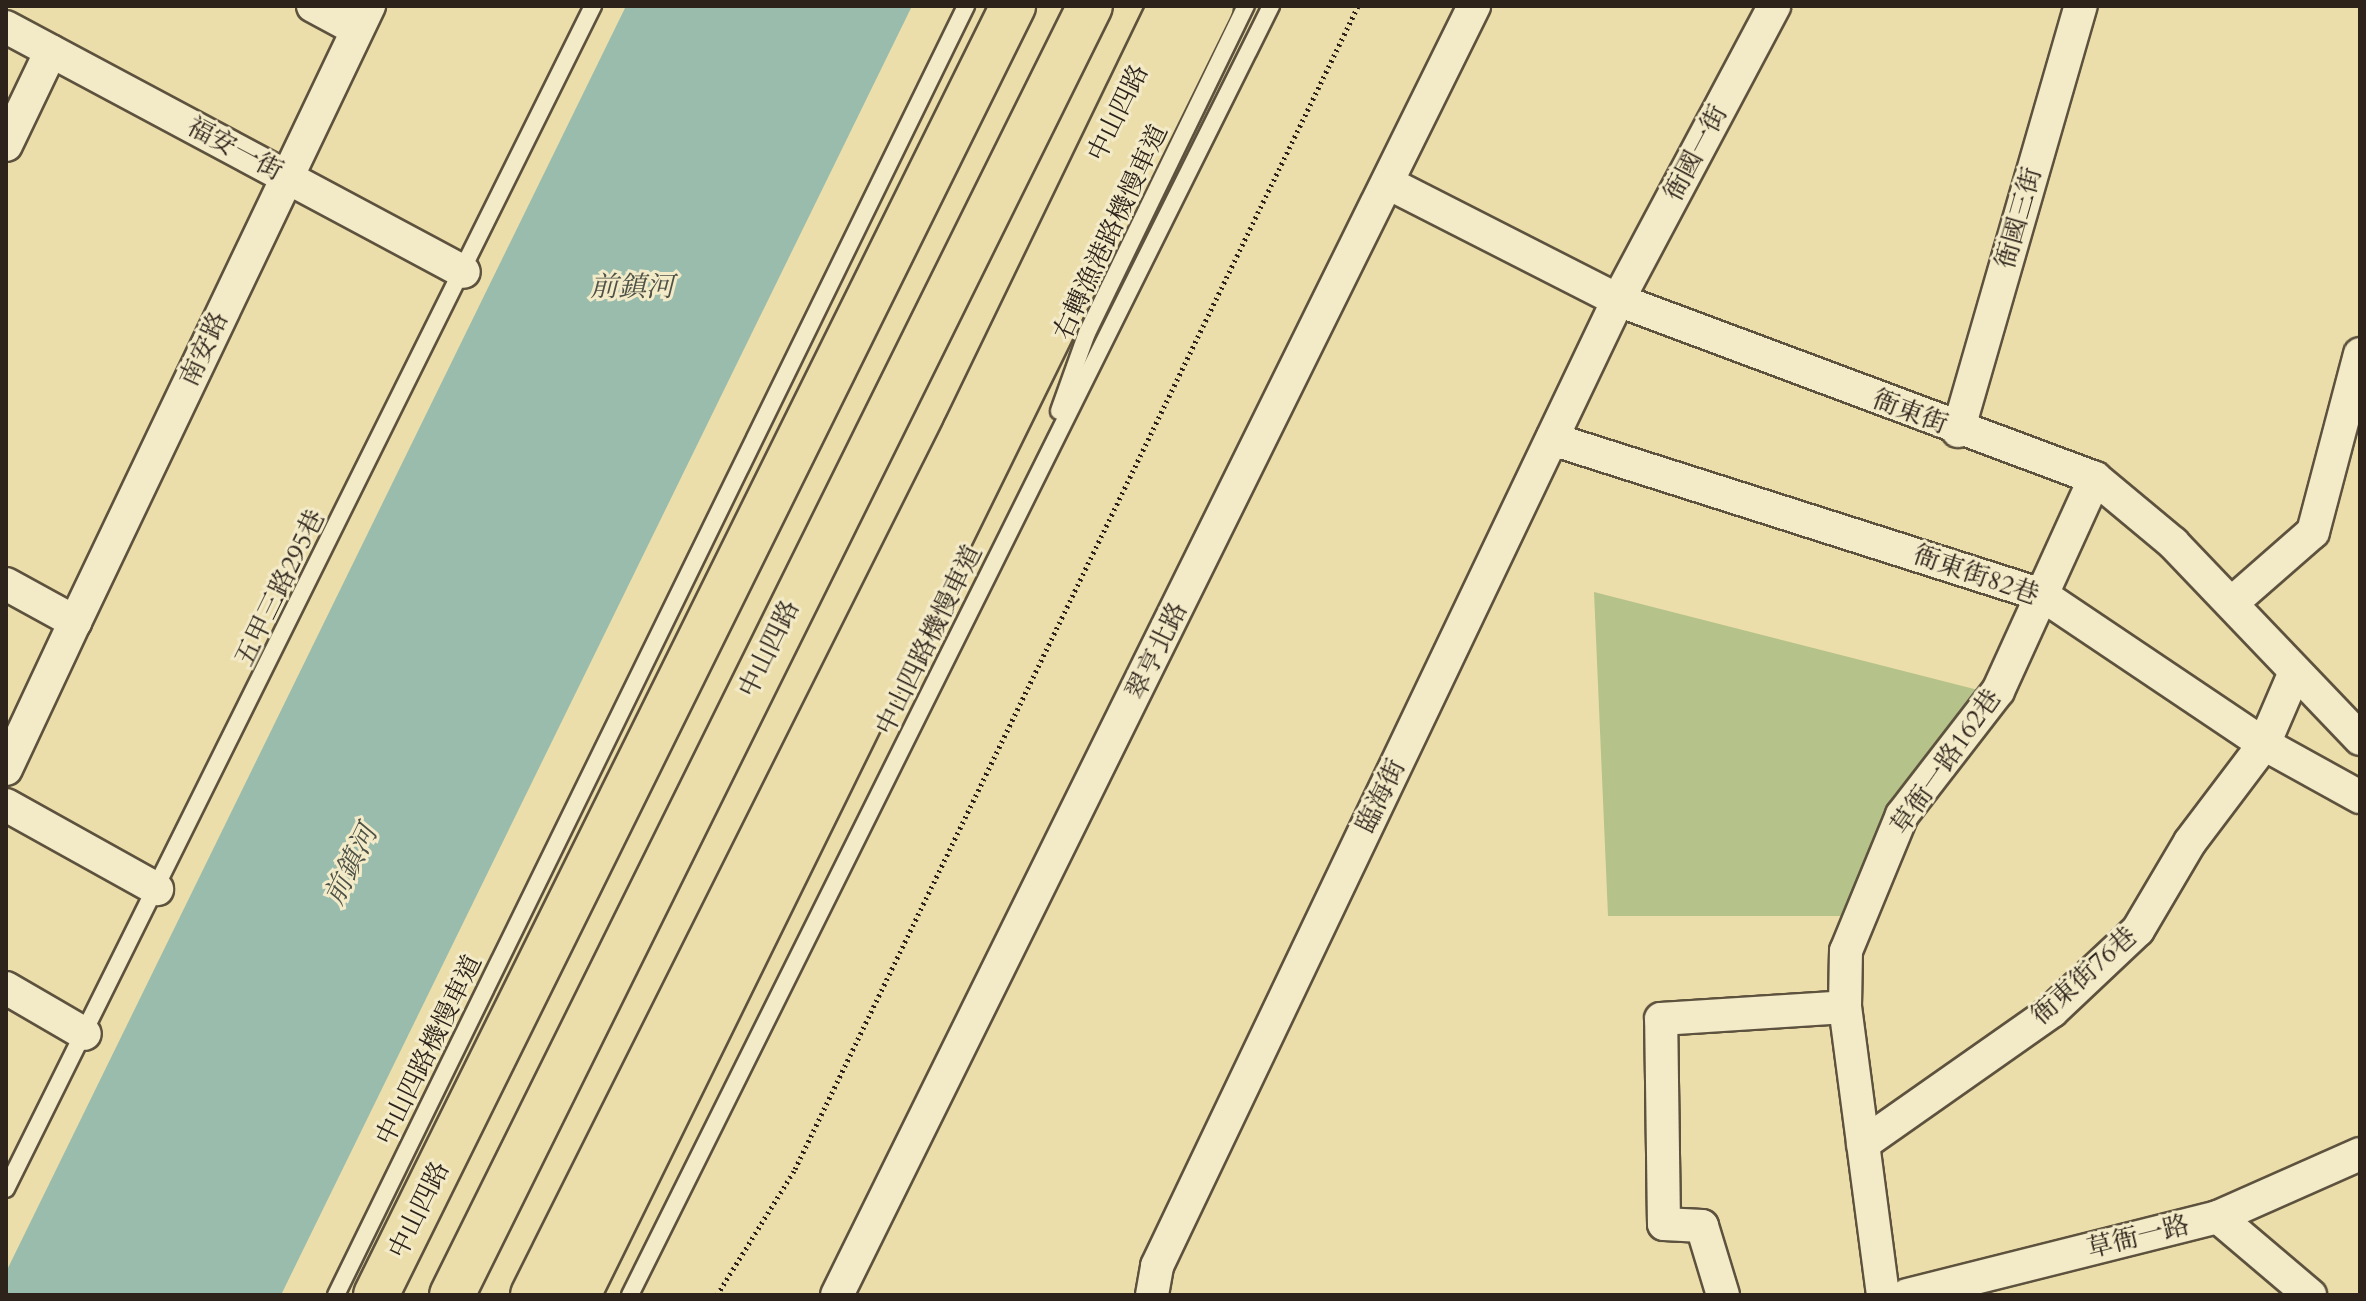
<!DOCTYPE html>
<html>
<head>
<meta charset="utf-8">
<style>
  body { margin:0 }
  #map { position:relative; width:2366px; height:1301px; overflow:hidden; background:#ecdeaa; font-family:Cardo,"Noto Serif TC",serif }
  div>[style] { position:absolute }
  .green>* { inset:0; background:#b5c28a }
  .water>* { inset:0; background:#99bcad }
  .path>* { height:5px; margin-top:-2.5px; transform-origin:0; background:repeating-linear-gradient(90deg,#2d231a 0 2px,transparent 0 6px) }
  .roads { filter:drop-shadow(2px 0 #5d523e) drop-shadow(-2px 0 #5d523e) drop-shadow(0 2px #5d523e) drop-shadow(0 -2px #5d523e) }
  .service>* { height:16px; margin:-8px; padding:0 8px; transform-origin:8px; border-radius:8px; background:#f3eac8 }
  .minor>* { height:32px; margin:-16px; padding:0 16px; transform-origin:16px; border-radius:16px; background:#f3eac8 }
  .primary>* { height:44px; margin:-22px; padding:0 22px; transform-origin:22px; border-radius:22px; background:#ecdeaa }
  span { translate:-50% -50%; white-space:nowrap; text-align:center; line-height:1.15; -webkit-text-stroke:6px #f3eac8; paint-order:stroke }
  .street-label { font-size:26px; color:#2d231a }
  .water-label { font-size:28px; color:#4d5146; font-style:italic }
  .frame { position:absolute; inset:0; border:8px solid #2d231a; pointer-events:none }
</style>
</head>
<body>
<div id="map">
  <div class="green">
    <i style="clip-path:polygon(1594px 592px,1982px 691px,1894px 795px,1847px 916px,1608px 916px)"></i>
  </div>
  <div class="water">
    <i style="clip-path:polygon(626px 6px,912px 6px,281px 1295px,6px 1295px,6px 1272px)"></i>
  </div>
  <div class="path">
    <i style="left:717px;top:1295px;width:148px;rotate:-58.2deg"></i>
    <i style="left:795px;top:1169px;width:1292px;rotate:-64.17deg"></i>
  </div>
  <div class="roads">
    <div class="service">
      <i style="left:1059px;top:411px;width:83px;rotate:-70.3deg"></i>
      <i style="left:1087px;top:333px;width:364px;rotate:-64.1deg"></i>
      <i style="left:6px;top:1189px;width:1321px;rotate:-63.61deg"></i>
      <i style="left:336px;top:1295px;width:1435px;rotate:-63.95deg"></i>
      <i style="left:630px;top:1295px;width:1440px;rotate:-63.56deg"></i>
    </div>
    <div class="minor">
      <i style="left:313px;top:6px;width:49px;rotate:28.1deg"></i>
      <i style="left:6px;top:27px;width:519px;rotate:28.14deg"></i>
      <i style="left:6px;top:145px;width:104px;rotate:-64.4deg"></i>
      <i style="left:1390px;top:184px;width:256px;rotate:27deg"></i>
      <i style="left:1618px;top:300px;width:509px;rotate:20.46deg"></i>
      <i style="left:2095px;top:478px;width:102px;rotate:39.8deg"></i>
      <i style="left:2173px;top:543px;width:271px;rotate:46.3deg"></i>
      <i style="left:1958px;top:431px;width:442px;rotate:-73.9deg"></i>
      <i style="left:1552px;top:439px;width:514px;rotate:17.66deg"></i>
      <i style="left:2042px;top:595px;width:267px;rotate:33.9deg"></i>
      <i style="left:2264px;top:744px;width:110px;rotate:28.9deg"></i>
      <i style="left:6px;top:584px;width:79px;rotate:28.8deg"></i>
      <i style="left:75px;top:622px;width:683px;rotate:-64.49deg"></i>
      <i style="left:2233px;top:602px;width:106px;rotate:-41.2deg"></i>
      <i style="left:2313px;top:532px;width:184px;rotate:-75.2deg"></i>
      <i style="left:6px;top:769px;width:162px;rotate:-64.9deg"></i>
      <i style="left:6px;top:805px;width:173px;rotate:29.1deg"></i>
      <i style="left:6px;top:988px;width:91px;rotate:30.2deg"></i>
      <i style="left:1863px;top:1144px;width:231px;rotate:-35.1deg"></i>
      <i style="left:2052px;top:1011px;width:118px;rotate:-43.3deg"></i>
      <i style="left:2138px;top:930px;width:102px;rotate:-59.4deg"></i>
      <i style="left:2190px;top:842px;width:123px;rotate:-52.9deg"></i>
      <i style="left:2264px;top:744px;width:78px;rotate:-66.7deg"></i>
      <i style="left:2218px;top:1217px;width:121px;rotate:40.3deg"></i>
      <i style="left:837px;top:1295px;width:1438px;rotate:-63.7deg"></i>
      <i style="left:1152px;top:1295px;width:29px;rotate:-80deg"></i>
      <i style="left:1157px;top:1266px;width:1070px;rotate:-64.49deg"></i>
      <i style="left:1618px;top:300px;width:333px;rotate:-62deg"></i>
      <i style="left:1723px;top:1295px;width:72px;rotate:-106.9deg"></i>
      <i style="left:1702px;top:1226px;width:38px;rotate:-177deg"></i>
      <i style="left:1664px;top:1224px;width:205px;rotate:-90.8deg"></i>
      <i style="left:1661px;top:1019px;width:184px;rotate:-3.7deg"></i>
      <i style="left:1883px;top:1295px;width:290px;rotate:-97.5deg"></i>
      <i style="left:1845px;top:1007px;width:56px;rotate:-89deg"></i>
      <i style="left:1846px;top:951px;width:147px;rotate:-67.6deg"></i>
      <i style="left:1902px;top:815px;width:157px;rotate:-52.3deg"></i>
      <i style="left:1998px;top:691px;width:234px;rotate:-65.5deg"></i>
      <i style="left:1907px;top:1295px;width:321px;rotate:-14.1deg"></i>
      <i style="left:2218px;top:1217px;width:155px;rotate:-23.9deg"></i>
    </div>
    <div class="primary">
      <i style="left:376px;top:1295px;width:1438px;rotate:-63.7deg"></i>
      <i style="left:452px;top:1295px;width:1438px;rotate:-63.67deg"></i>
      <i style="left:533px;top:1295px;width:966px;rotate:-63.43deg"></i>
      <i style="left:965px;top:431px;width:472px;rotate:-64.2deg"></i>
      <i style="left:578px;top:1295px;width:1436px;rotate:-63.85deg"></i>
    </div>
  </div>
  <div class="street-label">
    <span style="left:1118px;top:113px;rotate:-64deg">中山四路</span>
    <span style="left:235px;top:149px;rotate:28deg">福安一街</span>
    <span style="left:1696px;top:153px;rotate:-62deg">衙國一街</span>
    <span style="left:2019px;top:218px;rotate:-74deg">衙國三街</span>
    <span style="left:1111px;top:232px;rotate:-65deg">右轉漁港路機慢車道</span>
    <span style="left:204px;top:349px;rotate:-65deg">南安路</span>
    <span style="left:1910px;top:412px;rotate:21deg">衙東街</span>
    <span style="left:1976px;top:575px;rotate:19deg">衙東街82巷</span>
    <span style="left:280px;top:588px;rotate:-64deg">五甲三路295巷</span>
    <span style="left:929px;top:640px;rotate:-64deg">中山四路機慢車道</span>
    <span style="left:769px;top:649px;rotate:-64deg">中山四路</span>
    <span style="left:1157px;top:651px;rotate:-64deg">翠亨北路</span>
    <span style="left:1946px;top:762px;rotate:-55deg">草衙一路162巷</span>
    <span style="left:1381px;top:796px;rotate:-64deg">臨海街</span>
    <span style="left:2084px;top:976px;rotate:-42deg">衙東街76巷</span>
    <span style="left:429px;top:1050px;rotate:-64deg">中山四路機慢車道</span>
    <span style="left:419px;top:1210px;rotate:-64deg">中山四路</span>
    <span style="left:2138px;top:1237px;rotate:-14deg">草衙一路</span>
  </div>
  <div class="water-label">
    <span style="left:632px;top:287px">前鎮河</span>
    <span style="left:351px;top:865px;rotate:-64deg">前鎮河</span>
  </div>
  <div class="frame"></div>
</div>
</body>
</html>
